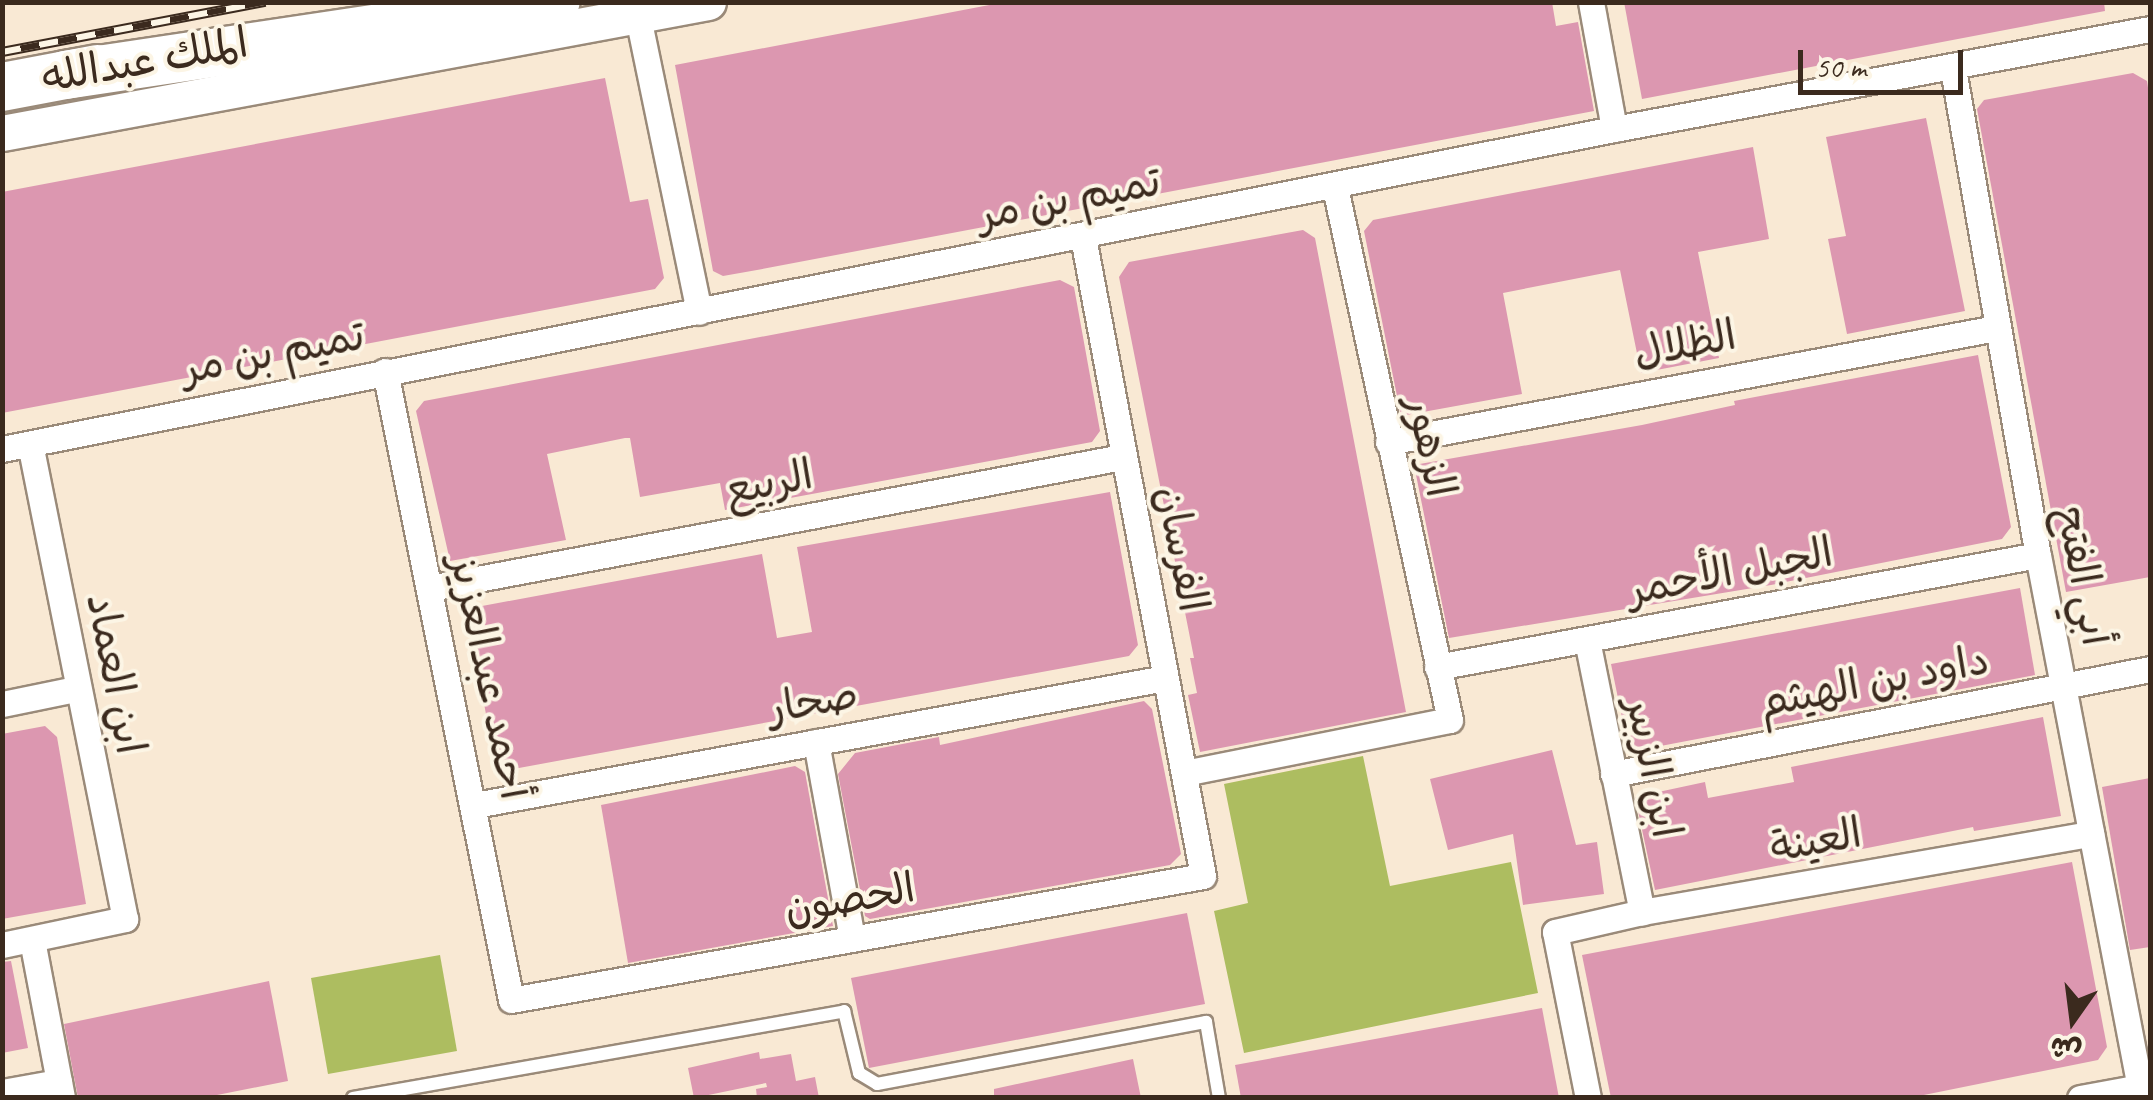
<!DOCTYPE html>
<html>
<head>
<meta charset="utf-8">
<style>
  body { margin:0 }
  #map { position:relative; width:2153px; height:1100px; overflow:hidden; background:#f9e9d4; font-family:Caveat,"Playpen Sans Arabic",sans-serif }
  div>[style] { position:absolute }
  .green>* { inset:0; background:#adbd60 }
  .building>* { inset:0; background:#dc97b0 }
  .roads { filter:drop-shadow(2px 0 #9a8a79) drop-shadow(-2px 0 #9a8a79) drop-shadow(0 2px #9a8a79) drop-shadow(0 -2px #9a8a79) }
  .lane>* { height:12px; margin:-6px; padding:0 6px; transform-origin:6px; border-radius:6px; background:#fff }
  .street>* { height:25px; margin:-12.5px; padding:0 12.5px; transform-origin:12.5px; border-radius:12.5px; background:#fff }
  .secondary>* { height:35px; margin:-17.5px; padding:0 17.5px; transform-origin:17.5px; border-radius:17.5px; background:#fff }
  .highway>* { height:48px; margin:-24px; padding:0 24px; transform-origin:24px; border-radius:24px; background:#fff }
  .rail>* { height:10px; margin-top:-5px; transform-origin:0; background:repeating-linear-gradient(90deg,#fcf5e5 0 19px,#3b2a1e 0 38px); box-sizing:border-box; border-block:2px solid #3b2a1e }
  span { translate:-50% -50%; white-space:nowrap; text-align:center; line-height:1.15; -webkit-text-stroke:8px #fcf5e5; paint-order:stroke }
  .street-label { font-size:42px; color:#3b2a1e }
  .frame { position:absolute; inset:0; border:5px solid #3b2a1e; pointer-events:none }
  .north { position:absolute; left:2023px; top:970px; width:100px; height:100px; -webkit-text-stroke:8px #fcf5e5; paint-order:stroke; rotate:194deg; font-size:28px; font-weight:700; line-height:40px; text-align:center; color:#3b2a1e }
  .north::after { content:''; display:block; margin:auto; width:35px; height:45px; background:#3b2a1e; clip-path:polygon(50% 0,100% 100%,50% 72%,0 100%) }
  .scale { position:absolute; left:1798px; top:50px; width:165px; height:45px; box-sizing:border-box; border:5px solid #3b2a1e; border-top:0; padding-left:12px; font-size:30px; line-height:35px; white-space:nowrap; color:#3b2a1e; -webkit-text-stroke:8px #fcf5e5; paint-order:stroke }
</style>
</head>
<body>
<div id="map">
  <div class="green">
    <i style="clip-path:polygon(1363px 756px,1390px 886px,1511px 862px,1538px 993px,1244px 1053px,1214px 911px,1248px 903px,1224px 784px)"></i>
    <i style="clip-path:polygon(440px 955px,457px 1051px,328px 1074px,311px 978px)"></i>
  </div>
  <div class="building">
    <i style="clip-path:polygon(1005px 2px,1552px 2px,1556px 26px,1578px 22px,1594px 111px,757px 270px,723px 276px,713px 271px,675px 65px)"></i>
    <i style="clip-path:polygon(1624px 2px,2104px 2px,2105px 11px,1642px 99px)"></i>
    <i style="clip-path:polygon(2133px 73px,2147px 81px,2150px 101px,2150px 577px,2066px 592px,1977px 109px,1984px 100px)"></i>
    <i style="clip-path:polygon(605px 78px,630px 202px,648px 199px,664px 278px,655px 289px,2px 413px,2px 192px)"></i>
    <i style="clip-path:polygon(1926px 118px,1965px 311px,1847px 334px,1828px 239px,1846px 236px,1826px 137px)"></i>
    <i style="clip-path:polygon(1753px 147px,1769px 239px,1698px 252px,1719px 358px,1641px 373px,1620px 270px,1503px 293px,1522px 394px,1401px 416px,1364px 231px,1373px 220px)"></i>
    <i style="clip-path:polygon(1303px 230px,1315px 238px,1406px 712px,1200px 752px,1188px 695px,1197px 693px,1190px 658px,1194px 658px,1119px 277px,1129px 262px)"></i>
    <i style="clip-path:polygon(1060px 280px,1074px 287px,1100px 431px,1092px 442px,725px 510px,720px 483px,640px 497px,630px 438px,625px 438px,547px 454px,566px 540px,450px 561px,416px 411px,424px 401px)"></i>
    <i style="clip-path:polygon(1978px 355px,2011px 527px,2002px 539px,1771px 585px,1449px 638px,1414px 465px,1642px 425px,1735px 405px,1734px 401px)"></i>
    <i style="clip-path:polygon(1110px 492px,1138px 645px,1129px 656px,497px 772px,466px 609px,762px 554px,777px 638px,812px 632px,797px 547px)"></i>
    <i style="clip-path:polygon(2020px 588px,2035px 675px,1629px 752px,1611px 664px)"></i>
    <i style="clip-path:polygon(1144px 701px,1152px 709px,1181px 854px,1170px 865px,870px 919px,865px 916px,838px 774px,855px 753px,939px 737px,940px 745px)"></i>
    <i style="clip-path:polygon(2043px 717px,2061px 816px,1974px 831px,1973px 827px,1655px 890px,1635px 797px,1705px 782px,1708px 798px,1794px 782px,1791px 767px)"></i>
    <i style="clip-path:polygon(45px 726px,57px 737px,86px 904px,2px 919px,2px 734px)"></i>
    <i style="clip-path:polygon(1552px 750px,1576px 845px,1597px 842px,1604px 894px,1523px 905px,1513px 834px,1448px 850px,1430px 779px)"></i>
    <i style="clip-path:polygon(795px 766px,805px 772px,833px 926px,628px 963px,601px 805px)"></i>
    <i style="clip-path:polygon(2150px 778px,2150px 947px,2130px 950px,2102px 787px)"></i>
    <i style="clip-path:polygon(2072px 862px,2107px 1047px,2098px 1060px,1909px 1098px,1611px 1098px,1582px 955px)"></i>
    <i style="clip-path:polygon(1187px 913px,1205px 1004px,869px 1068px,851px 978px)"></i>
    <i style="clip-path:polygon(11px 961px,28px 1048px,2px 1053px,2px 962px)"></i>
    <i style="clip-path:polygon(269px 981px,288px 1081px,202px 1098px,78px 1098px,64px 1024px)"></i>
    <i style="clip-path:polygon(1542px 1008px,1559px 1098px,1241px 1098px,1235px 1065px)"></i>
    <i style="clip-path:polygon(759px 1052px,760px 1059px,791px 1054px,796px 1081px,815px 1077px,819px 1098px,757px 1098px,756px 1089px,767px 1087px,766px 1083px,694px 1098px,688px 1068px)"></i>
    <i style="clip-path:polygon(1133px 1059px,1141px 1098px,994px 1098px,994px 1089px)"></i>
  </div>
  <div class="roads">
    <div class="lane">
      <i style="left:353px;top:1098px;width:499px;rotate:-10deg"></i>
      <i style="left:844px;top:1011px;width:64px;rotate:76.4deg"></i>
      <i style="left:859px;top:1073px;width:21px;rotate:31deg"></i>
      <i style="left:877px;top:1084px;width:335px;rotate:-10.7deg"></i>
      <i style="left:1206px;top:1022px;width:77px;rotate:80.3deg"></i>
    </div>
    <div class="street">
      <i style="left:1591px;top:2px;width:129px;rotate:79.7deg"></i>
      <i style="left:638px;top:17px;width:301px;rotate:78.3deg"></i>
      <i style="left:1953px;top:69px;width:493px;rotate:80.1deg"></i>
      <i style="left:2038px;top:555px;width:553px;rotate:79.16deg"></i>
      <i style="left:385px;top:371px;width:641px;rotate:78.67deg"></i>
      <i style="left:511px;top:1000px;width:703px;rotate:-10.16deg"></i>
      <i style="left:1203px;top:876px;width:650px;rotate:-100.64deg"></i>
      <i style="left:1388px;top:442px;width:619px;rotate:-10.62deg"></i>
      <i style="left:2px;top:449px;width:1643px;rotate:-11.23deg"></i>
      <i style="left:1614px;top:129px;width:545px;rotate:-10.57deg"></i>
      <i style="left:430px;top:588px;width:704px;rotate:-10.72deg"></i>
      <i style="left:1587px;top:640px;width:278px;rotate:78.6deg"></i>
      <i style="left:1437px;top:667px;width:611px;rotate:-10.56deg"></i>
      <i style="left:2px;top:704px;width:76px;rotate:-11.5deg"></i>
      <i style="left:816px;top:742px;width:200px;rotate:79.6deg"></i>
      <i style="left:1184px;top:773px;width:271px;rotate:-11.3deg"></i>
      <i style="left:1450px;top:720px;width:545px;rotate:-102.18deg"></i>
      <i style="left:1613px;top:774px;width:547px;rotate:-11.06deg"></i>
      <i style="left:475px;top:805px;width:702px;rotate:-10.43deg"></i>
      <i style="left:32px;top:940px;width:161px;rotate:79.2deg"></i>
      <i style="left:2px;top:945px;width:126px;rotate:-11.9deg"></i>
      <i style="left:125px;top:919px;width:484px;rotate:-101.3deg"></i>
      <i style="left:2px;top:1092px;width:58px;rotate:-10deg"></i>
      <i style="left:1588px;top:1098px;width:169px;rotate:-101.2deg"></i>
      <i style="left:1555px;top:932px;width:89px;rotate:-12.9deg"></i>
      <i style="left:1642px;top:912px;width:456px;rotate:-9.9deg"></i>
      <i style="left:2080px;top:1098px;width:61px;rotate:-10.4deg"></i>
    </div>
    <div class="secondary">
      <i style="left:2px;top:133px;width:718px;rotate:-10.51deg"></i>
    </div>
    <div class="highway">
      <i style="left:65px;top:75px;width:496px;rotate:-8.5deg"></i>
      <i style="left:2px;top:87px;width:97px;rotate:-10.7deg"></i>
    </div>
  </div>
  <div class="rail">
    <i style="left:2px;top:52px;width:268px;rotate:-10.8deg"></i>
  </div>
  <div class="street-label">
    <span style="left:145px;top:61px;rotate:-10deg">الملك عبدالله</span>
    <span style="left:1069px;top:199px;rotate:-11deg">تميم بن مر</span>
    <span style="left:1685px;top:345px;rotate:-11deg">الظلال</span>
    <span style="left:273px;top:353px;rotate:-11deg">تميم بن مر</span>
    <span style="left:1430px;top:446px;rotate:78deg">الزهور</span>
    <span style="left:769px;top:483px;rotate:-11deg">الربيع</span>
    <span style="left:1181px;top:549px;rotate:79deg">الفرسان</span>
    <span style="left:1730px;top:572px;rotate:-11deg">الجبل الأحمر</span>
    <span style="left:2083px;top:576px;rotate:79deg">أبي الفتح</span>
    <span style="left:115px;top:674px;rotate:79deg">ابن العماد</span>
    <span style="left:489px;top:677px;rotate:78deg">أحمد عبدالعزيز</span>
    <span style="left:1874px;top:682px;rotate:-11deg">داود بن الهيثم</span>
    <span style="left:813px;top:702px;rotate:-10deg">صحار</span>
    <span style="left:1653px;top:768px;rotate:79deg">ابن الزبير</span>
    <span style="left:1816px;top:841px;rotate:-10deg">العينة</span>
    <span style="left:850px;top:899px;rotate:-10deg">الحصون</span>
  </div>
  <div class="frame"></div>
  <div class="north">ش</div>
  <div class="scale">50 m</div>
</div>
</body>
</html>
